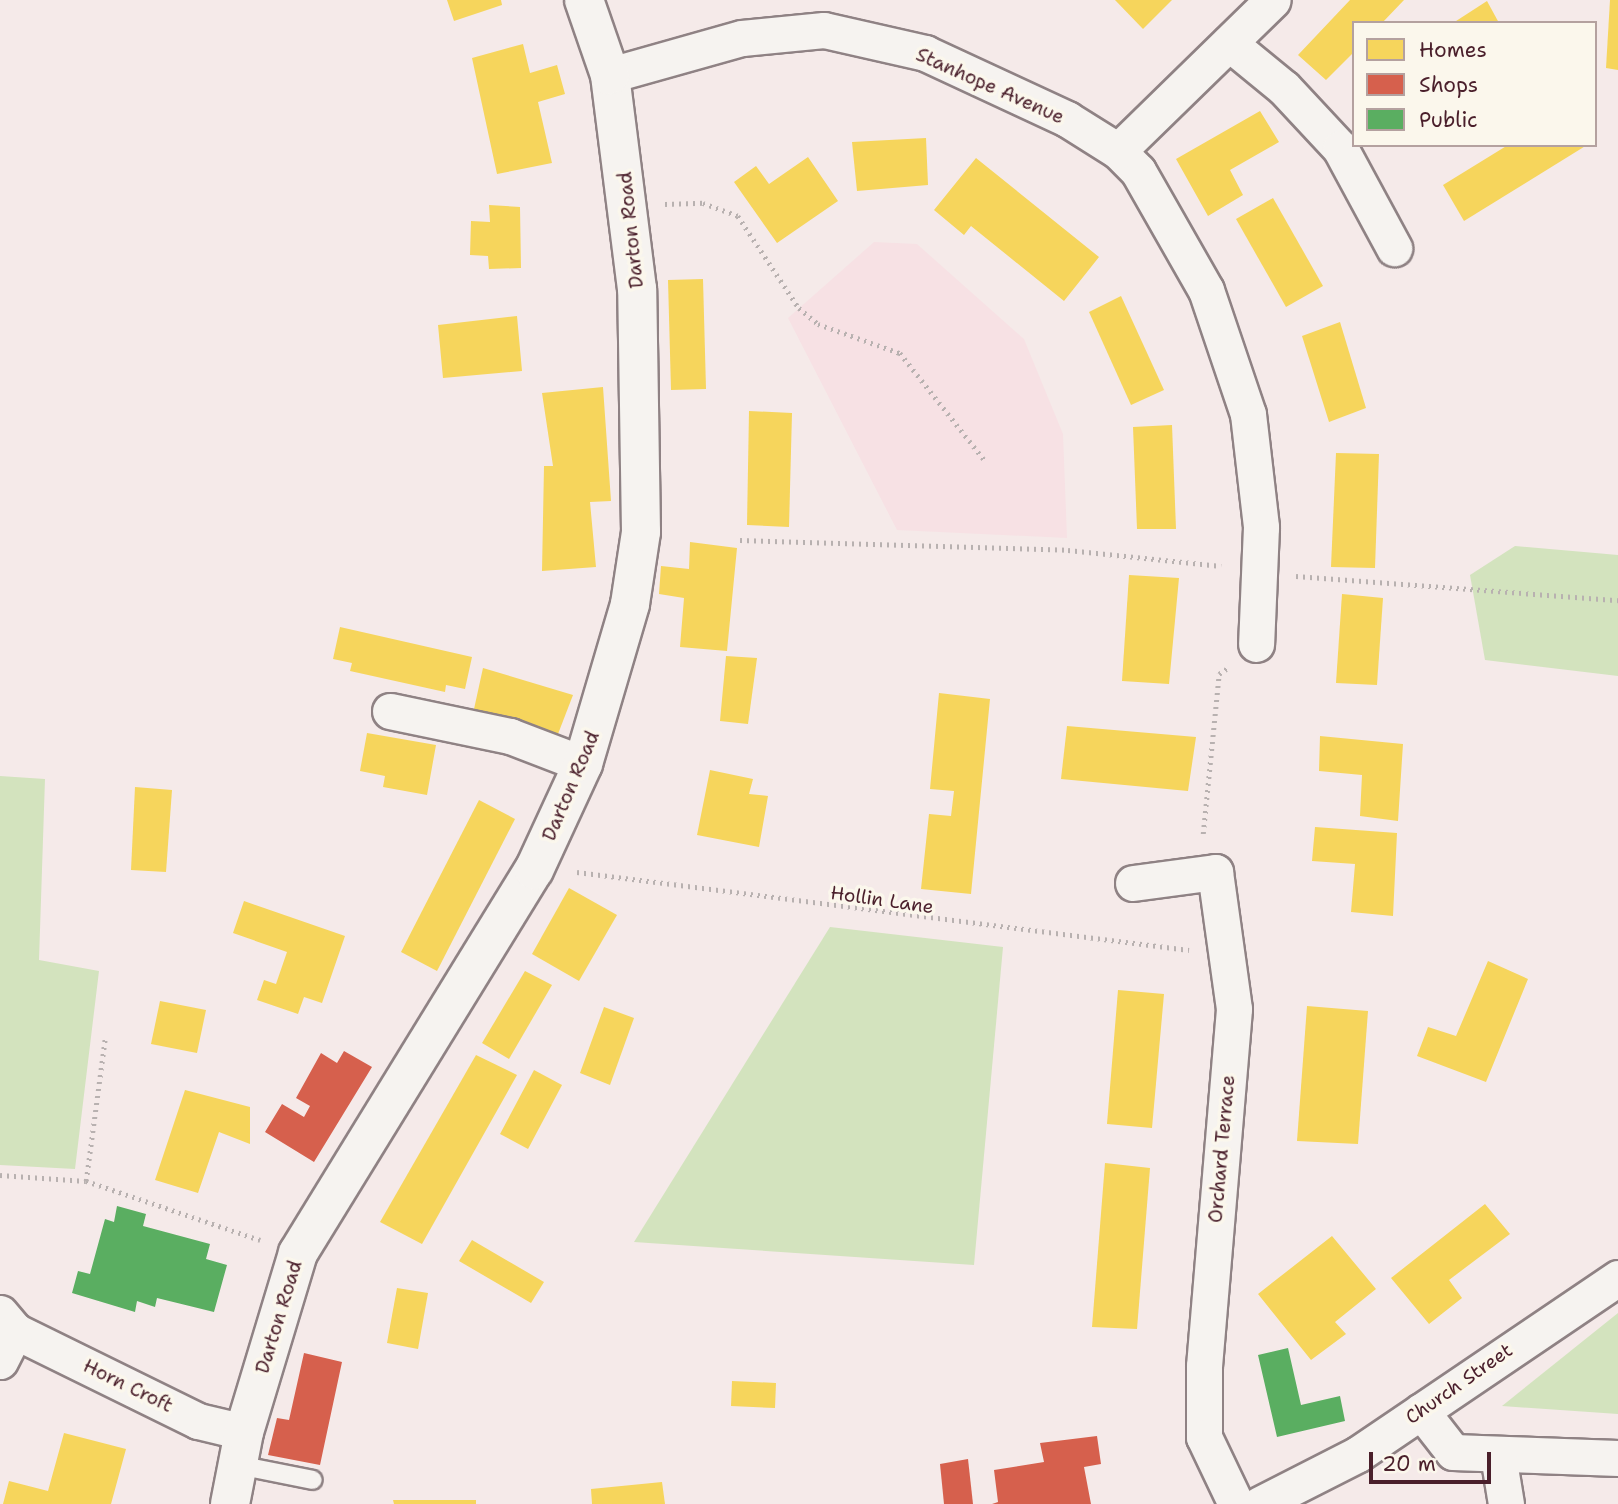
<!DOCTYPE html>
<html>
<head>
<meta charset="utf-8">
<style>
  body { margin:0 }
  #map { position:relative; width:1618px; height:1504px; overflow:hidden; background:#f5eae9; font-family:"Shantell Sans",sans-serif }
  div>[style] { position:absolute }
  .built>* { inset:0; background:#f7e1e4 }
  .green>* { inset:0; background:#d3e3be }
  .homes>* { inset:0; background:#f6d55c }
  .shops>* { inset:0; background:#d6604d }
  .public>* { inset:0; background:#5aae61 }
  .path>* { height:4.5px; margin-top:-2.25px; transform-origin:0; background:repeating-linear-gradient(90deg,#b8b1b0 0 2px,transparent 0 7px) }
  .roads { filter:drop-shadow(2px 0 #8f8284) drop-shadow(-2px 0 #8f8284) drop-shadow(0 2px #8f8284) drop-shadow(0 -2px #8f8284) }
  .lane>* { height:18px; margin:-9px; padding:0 9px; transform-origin:9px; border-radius:9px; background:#f6f3f0 }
  .street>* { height:35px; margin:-17.5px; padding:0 17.5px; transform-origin:17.5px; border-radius:17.5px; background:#f6f3f0 }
  .secondary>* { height:38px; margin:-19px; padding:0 19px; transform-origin:19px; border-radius:19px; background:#f6f3f0 }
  span { translate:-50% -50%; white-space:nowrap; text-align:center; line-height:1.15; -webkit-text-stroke:7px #fbf7ec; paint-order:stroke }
  .street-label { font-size:19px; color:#4a1f2b }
  .legend { position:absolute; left:1352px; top:21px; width:245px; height:126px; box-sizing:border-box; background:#fbf7ec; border:2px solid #b4a19f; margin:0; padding:9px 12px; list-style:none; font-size:21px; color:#4a1f2b }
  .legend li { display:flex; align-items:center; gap:14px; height:35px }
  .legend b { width:35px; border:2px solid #b4a19f }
  .scale { position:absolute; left:1369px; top:1452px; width:122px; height:32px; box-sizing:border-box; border:4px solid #4a1f2b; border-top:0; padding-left:9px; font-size:21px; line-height:24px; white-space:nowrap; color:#4a1f2b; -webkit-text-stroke:5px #fbf7ec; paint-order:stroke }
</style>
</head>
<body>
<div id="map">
  <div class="built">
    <i style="clip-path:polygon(874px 242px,917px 244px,1024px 339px,1063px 434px,1067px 538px,897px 530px,788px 318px)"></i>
  </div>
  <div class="green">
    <i style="clip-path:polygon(1515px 546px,1618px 555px,1618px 676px,1485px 660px,1470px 575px)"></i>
    <i style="clip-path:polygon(0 776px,45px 779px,39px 960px,99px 971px,75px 1169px,0 1165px)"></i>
    <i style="clip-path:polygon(830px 927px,1003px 947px,974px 1265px,634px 1242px)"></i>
    <i style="clip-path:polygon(1618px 1313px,1618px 1414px,1502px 1406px)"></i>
  </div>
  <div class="homes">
    <i style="clip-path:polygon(447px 0,501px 0,502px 5px,454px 21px)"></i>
    <i style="clip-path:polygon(1115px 0,1172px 0,1143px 29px)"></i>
    <i style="clip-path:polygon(1350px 0,1404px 0,1382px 23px,1354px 23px,1354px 52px,1326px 80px,1298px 55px)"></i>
    <i style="clip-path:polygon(1610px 0,1618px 0,1618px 70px,1606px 68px)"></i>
    <i style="clip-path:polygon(1487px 1px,1499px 23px,1453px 23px)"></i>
    <i style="clip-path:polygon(523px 44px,530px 73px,557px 65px,565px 94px,538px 102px,552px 163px,497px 174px,472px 58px)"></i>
    <i style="clip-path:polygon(1260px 111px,1279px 142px,1230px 170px,1243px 195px,1208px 216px,1176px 159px)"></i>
    <i style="clip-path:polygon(926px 138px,928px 185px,857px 191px,852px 142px)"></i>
    <i style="clip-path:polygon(1508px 145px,1587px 145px,1464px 221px,1443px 185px)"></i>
    <i style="clip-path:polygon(808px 157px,838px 201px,777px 243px,734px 182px,756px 166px,769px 184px)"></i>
    <i style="clip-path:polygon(976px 158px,1099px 257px,1064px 301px,971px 226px,964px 235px,934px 210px)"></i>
    <i style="clip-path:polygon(1273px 198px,1323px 286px,1286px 307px,1236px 219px)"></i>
    <i style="clip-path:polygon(489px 205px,520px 207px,521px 268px,489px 269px,488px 256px,470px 255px,471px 221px,490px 222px)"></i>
    <i style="clip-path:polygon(703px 279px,706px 389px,671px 390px,668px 280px)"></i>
    <i style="clip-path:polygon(1121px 296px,1164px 390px,1131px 405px,1089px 312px)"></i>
    <i style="clip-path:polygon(517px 316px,522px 371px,443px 378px,438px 325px)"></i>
    <i style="clip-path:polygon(1340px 322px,1366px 408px,1329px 422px,1302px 336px)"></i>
    <i style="clip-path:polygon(603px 387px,611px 501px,590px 502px,596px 567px,542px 571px,544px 466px,553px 466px,542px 393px)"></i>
    <i style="clip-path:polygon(749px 411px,792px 413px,789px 527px,747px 525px)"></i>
    <i style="clip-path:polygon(1172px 425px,1176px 529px,1137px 529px,1133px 427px)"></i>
    <i style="clip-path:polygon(1336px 453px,1379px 454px,1375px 568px,1331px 567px)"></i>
    <i style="clip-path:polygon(690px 542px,737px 548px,727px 651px,680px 647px,684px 598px,659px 594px,661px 566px,689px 569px)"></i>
    <i style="clip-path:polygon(1129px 575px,1179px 578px,1169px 684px,1122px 681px)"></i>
    <i style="clip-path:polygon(1342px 594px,1383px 598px,1377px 685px,1336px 683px)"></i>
    <i style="clip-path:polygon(340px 627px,472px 657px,465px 689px,446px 685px,445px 692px,350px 671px,352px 663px,333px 659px)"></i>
    <i style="clip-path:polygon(726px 656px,757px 658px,748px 724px,720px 721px)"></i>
    <i style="clip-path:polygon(483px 668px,573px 695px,558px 734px,474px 709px)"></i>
    <i style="clip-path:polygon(939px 693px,990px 699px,971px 894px,921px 889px,929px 814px,951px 816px,954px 791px,930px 789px)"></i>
    <i style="clip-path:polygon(1067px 726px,1196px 737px,1188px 791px,1061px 779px)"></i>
    <i style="clip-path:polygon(367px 733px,436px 745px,427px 795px,383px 787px,385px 776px,360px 771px)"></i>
    <i style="clip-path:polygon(1320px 736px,1403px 744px,1398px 821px,1360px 816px,1362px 775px,1319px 771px)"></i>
    <i style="clip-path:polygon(710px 770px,753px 779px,749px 794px,768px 796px,759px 847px,697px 835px)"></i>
    <i style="clip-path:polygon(135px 787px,172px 790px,166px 872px,131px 870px)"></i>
    <i style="clip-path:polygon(479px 800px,515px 819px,437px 971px,401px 952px)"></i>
    <i style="clip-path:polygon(1315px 827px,1397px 833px,1393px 916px,1351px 912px,1355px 864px,1312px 861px)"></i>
    <i style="clip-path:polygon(569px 888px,617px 915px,579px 981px,532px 954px)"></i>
    <i style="clip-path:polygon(244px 901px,345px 936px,322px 1003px,304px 997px,298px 1014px,257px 1000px,264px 980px,276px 984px,287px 952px,233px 933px)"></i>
    <i style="clip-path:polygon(1488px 961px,1528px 979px,1486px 1082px,1417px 1056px,1428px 1027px,1456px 1036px)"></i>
    <i style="clip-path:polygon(525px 971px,552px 985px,509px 1059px,482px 1043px)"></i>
    <i style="clip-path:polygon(1118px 990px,1164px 994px,1152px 1128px,1107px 1124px)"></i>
    <i style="clip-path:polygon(160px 1001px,206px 1010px,197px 1053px,151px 1044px)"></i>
    <i style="clip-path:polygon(1307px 1006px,1368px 1011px,1358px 1144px,1297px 1141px)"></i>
    <i style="clip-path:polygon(604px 1007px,634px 1018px,610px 1085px,580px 1073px)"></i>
    <i style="clip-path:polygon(476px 1055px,517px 1075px,422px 1244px,380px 1222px)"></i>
    <i style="clip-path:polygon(534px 1070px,562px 1085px,528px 1149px,500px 1134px)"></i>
    <i style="clip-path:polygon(185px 1090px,250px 1107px,250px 1144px,219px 1132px,198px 1193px,155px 1180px)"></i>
    <i style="clip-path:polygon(1105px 1163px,1150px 1168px,1137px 1329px,1092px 1327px)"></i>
    <i style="clip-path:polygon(1485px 1204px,1510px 1234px,1449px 1280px,1462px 1298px,1429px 1324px,1391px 1278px)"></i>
    <i style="clip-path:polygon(1332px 1236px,1376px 1289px,1335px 1322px,1346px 1334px,1311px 1360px,1258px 1294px)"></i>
    <i style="clip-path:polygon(472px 1240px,544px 1282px,531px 1303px,459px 1261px)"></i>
    <i style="clip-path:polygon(397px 1288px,428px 1293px,418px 1349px,387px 1343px)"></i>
    <i style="clip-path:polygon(732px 1381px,776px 1383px,775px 1408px,731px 1406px)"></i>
    <i style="clip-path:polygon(64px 1433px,126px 1449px,111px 1504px,3px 1504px,9px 1481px,48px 1491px)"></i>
    <i style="clip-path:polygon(662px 1482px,665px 1504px,592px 1504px,591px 1489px)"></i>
    <i style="clip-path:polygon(393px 1500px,476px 1500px,476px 1504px,394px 1504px)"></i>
  </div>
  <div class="shops">
    <i style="clip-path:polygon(344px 1051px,372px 1067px,314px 1162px,265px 1132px,282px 1104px,304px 1117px,310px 1106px,296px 1098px,321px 1053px,337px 1063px)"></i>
    <i style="clip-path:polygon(304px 1353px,342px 1362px,320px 1465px,268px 1455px,277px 1418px,289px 1420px)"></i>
    <i style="clip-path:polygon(1097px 1436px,1101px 1464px,1084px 1467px,1091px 1504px,992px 1504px,998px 1502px,994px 1470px,1044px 1462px,1040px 1443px)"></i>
    <i style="clip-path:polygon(968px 1459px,973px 1504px,944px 1504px,940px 1464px)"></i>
  </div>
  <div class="public">
    <i style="clip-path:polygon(117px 1206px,146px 1214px,143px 1226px,210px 1244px,206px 1259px,227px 1265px,214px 1312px,157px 1298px,155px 1307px,137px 1301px,135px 1312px,72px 1293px,78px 1271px,90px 1274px,105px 1219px,114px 1222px)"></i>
    <i style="clip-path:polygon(1288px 1348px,1301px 1405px,1340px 1396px,1345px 1421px,1277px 1437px,1258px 1355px)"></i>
  </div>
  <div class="path">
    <i style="left:665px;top:204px;width:38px;rotate:-2deg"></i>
    <i style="left:703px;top:203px;width:37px;rotate:20deg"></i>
    <i style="left:738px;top:216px;width:110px;rotate:56.5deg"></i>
    <i style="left:799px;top:308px;width:25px;rotate:40deg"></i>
    <i style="left:818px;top:324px;width:87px;rotate:19.5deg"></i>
    <i style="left:900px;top:353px;width:139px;rotate:51.7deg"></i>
    <i style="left:740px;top:540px;width:328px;rotate:1.7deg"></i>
    <i style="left:1068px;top:550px;width:154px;rotate:6deg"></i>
    <i style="left:1296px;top:576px;width:323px;rotate:4.3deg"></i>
    <i style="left:1203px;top:834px;width:161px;rotate:-84.3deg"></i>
    <i style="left:1219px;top:674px;width:12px;rotate:-35deg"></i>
    <i style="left:577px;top:872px;width:617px;rotate:7.26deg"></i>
    <i style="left:0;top:1175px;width:86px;rotate:4deg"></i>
    <i style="left:86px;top:1181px;width:184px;rotate:18.7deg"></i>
    <i style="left:86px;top:1181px;width:144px;rotate:-82.4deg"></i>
  </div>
  <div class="roads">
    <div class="lane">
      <i style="left:238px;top:1465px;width:76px;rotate:11.3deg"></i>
    </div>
    <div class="street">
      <i style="left:1229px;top:43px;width:71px;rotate:39.3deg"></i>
      <i style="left:1284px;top:88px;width:82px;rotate:47deg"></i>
      <i style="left:1340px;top:148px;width:114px;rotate:61.6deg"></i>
      <i style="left:610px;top:75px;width:137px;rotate:-15.7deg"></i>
      <i style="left:742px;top:38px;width:82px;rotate:-5.6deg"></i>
      <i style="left:824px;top:30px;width:104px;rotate:12.8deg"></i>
      <i style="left:925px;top:53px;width:157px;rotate:24.9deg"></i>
      <i style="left:1067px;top:119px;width:60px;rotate:32.1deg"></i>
      <i style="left:1118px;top:151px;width:28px;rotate:45deg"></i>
      <i style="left:1138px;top:171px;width:137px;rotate:60.3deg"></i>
      <i style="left:1206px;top:290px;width:131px;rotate:71.3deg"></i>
      <i style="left:1248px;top:414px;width:114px;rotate:83.4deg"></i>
      <i style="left:1261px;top:527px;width:117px;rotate:92.4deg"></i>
      <i style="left:1118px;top:151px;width:216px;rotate:-44.3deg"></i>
      <i style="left:390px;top:711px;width:123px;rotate:11.8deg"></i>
      <i style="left:510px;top:736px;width:78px;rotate:21deg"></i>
      <i style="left:1133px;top:883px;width:83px;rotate:-7.6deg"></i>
      <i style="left:1215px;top:872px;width:138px;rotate:82.1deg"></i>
      <i style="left:1234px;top:1009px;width:358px;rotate:94.8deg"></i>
      <i style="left:1204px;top:1366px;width:71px;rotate:90deg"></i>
      <i style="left:1204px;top:1437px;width:74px;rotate:64.5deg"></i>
      <i style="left:0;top:1313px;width:23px;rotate:50deg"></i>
      <i style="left:15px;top:1331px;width:204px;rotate:26.2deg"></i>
      <i style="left:198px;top:1421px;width:47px;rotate:13.4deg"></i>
      <i style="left:0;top:1361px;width:34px;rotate:-63deg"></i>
      <i style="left:1421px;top:1411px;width:52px;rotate:52deg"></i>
      <i style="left:1453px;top:1452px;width:165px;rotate:2.1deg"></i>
      <i style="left:1498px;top:1455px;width:50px;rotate:80.7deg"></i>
      <i style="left:1260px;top:1504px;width:110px;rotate:-27deg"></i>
      <i style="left:1358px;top:1454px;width:314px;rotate:-34.1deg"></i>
    </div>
    <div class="secondary">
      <i style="left:230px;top:1504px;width:73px;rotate:-79deg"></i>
      <i style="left:244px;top:1432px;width:187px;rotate:-73.2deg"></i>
      <i style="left:298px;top:1253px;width:450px;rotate:-58.4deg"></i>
      <i style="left:534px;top:870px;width:117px;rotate:-65.2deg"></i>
      <i style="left:583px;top:764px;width:167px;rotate:-73.6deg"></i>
      <i style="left:630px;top:604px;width:73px;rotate:-81.3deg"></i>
      <i style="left:641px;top:532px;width:243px;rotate:-90.9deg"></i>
      <i style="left:637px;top:289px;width:216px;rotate:-97.2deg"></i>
      <i style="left:610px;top:75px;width:79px;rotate:-109.1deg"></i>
    </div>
  </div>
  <div class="street-label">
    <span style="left:990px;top:86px;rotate:24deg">Stanhope Avenue</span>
    <span style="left:631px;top:230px;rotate:-96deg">Darton Road</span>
    <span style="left:571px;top:786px;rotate:-67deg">Darton Road</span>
    <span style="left:882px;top:900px;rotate:8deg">Hollin Lane</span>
    <span style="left:1222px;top:1149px;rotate:-85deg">Orchard Terrace</span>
    <span style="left:279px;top:1317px;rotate:-73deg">Darton Road</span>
    <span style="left:1459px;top:1384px;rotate:-35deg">Church Street</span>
    <span style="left:128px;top:1386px;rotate:26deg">Horn Croft</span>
  </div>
  <ul class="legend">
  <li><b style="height:19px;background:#f6d55c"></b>Homes</li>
  <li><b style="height:19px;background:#d6604d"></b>Shops</li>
  <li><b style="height:19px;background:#5aae61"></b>Public</li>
  </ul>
  <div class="scale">20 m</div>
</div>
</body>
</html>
